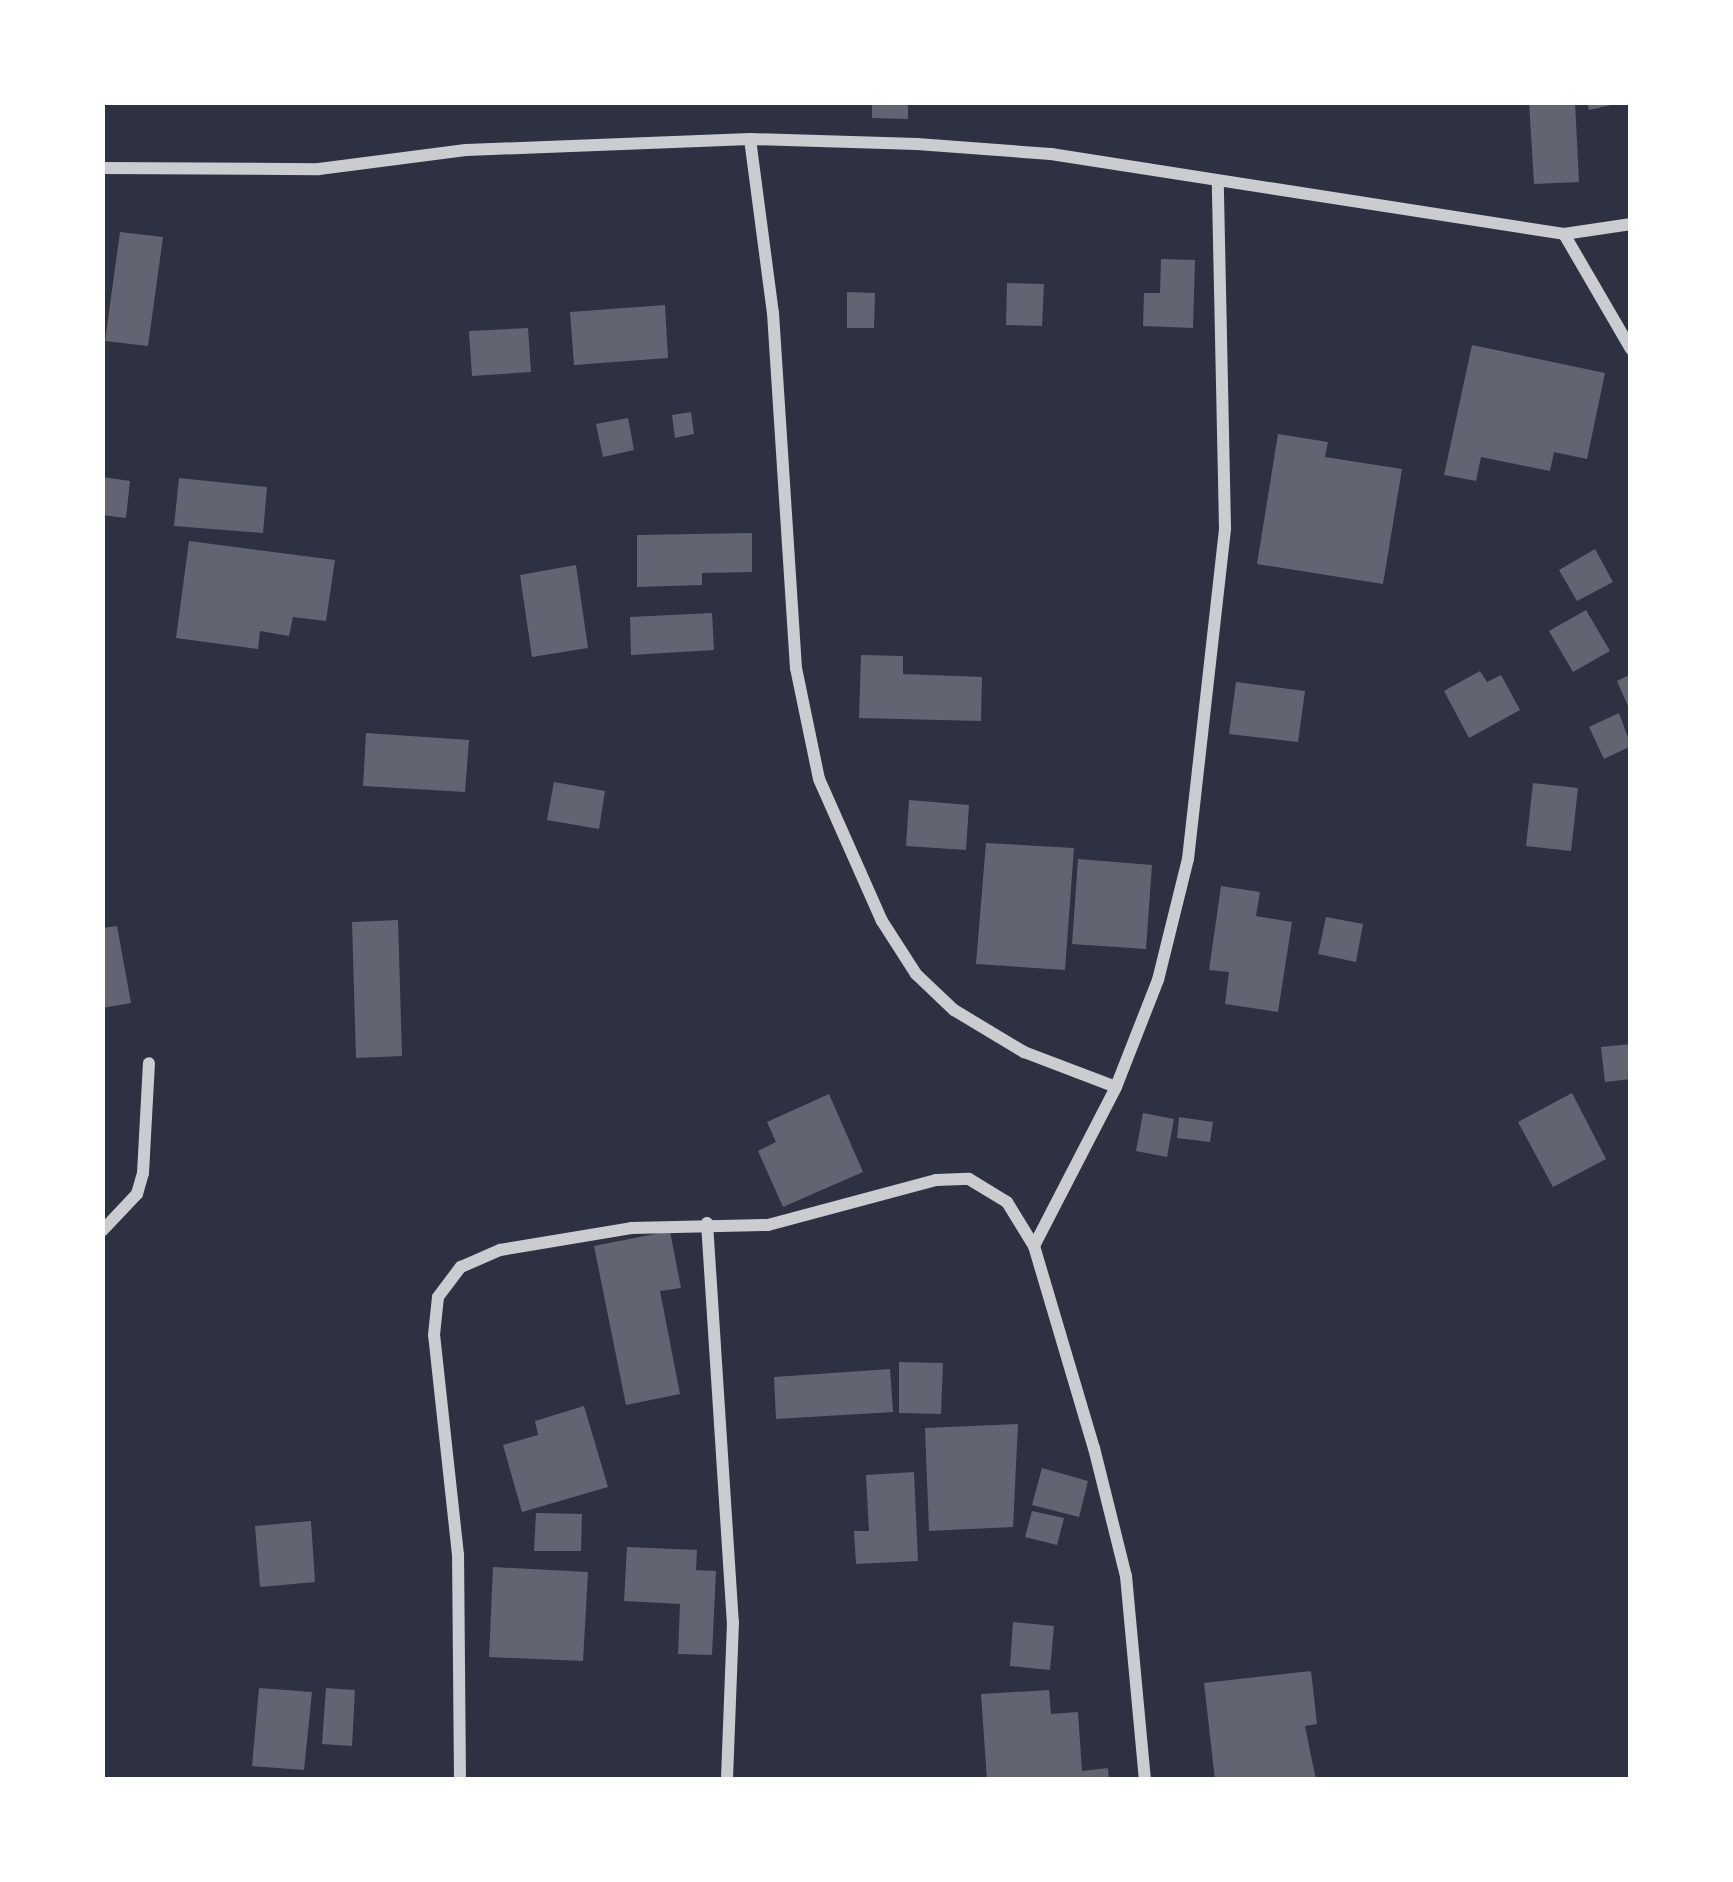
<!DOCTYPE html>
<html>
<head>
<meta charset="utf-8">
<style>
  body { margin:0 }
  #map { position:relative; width:1733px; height:1882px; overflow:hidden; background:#2d3142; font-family:Inter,sans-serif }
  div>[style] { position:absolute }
  .building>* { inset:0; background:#626471 }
  .minor>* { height:12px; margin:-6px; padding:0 6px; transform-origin:6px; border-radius:6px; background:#caccd0 }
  span { translate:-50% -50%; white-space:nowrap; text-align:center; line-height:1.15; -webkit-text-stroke:10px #fff; paint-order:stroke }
  .frame { position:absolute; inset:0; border:105px solid #fff; pointer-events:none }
</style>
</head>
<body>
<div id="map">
  <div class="building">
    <i style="clip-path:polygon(872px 102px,908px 102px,908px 119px,872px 118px)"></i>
    <i style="clip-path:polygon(1529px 102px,1575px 102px,1579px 182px,1534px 184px)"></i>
    <i style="clip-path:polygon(1587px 102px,1616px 102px,1616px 104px,1589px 110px)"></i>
    <i style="clip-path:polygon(120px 232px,163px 237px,148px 346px,105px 341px)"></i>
    <i style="clip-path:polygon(1161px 259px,1195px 260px,1193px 328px,1143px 326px,1144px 293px,1160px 293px)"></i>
    <i style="clip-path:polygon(1007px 283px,1044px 284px,1042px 326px,1006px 325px)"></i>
    <i style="clip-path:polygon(847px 292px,875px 293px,874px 328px,847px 328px)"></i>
    <i style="clip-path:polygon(665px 305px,668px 358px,574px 365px,570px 312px)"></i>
    <i style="clip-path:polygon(528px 328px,531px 372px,472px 376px,469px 331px)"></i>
    <i style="clip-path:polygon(1472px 345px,1605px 373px,1587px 459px,1554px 452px,1550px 471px,1481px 457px,1476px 481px,1444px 475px)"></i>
    <i style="clip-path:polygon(691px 412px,694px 434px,675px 438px,672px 415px)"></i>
    <i style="clip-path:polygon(628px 418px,634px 450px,603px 457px,596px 424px)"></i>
    <i style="clip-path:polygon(1278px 434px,1328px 442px,1325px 457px,1402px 469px,1383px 584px,1257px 564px)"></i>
    <i style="clip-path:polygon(102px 477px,130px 481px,126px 518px,102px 515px)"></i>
    <i style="clip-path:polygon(179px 478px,267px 487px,263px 533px,174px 526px)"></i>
    <i style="clip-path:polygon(752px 533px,752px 572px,702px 573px,702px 585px,637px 587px,637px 535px)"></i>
    <i style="clip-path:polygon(189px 541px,335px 560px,326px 621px,293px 617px,289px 636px,260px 631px,258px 649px,176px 638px)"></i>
    <i style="clip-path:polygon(1595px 549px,1613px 582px,1577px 601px,1559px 570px)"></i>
    <i style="clip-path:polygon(576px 565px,588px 648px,532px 657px,520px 575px)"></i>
    <i style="clip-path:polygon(1586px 610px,1610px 651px,1573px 672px,1549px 631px)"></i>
    <i style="clip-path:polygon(712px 613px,714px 650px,631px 655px,630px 617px)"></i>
    <i style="clip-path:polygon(861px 655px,903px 656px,903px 674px,982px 677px,981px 721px,859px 718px)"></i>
    <i style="clip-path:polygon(1480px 671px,1487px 682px,1501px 675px,1520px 710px,1469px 738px,1444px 691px)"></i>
    <i style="clip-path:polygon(1631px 674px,1631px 713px,1617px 681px)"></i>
    <i style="clip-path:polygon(1236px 682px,1305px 691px,1298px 742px,1229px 734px)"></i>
    <i style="clip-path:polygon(1619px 713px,1631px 746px,1604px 759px,1589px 727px)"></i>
    <i style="clip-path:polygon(366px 733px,469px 740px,465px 792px,363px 786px)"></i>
    <i style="clip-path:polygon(554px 782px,605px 791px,599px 829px,547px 820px)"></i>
    <i style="clip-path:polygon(1533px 783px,1578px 788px,1571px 851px,1526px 846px)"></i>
    <i style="clip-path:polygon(909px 800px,969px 805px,966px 850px,906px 846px)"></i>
    <i style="clip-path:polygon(986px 843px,1074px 848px,1065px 970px,976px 964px)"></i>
    <i style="clip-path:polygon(1078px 859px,1152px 865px,1146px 949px,1072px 944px)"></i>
    <i style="clip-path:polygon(1221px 886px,1260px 892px,1256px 916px,1292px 922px,1278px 1012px,1225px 1004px,1229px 972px,1209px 970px)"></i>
    <i style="clip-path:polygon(1326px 917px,1363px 924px,1356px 962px,1318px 954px)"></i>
    <i style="clip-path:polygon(398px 920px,402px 1056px,356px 1058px,352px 922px)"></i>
    <i style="clip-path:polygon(117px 926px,131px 1003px,102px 1008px,102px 928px)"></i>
    <i style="clip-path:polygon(1631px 1044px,1631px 1079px,1605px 1082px,1601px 1047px)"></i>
    <i style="clip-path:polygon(1572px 1093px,1606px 1159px,1553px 1187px,1518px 1122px)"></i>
    <i style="clip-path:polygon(829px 1094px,863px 1172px,783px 1207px,758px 1151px,776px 1142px,767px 1122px)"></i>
    <i style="clip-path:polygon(1143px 1113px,1174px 1119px,1167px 1157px,1136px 1151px)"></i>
    <i style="clip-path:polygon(1179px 1117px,1213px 1122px,1210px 1142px,1177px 1138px)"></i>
    <i style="clip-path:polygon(670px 1231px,681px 1288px,660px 1291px,680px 1394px,626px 1405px,594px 1246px)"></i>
    <i style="clip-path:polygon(899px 1362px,943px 1363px,941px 1414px,899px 1413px)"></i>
    <i style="clip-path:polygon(890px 1369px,893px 1412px,776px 1419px,774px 1377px)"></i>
    <i style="clip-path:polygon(584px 1406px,608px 1487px,522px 1512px,503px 1445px,538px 1435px,535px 1421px)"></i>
    <i style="clip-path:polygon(1018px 1424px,1013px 1527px,929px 1531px,925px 1428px)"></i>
    <i style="clip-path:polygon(1042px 1468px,1088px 1481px,1079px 1517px,1032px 1505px)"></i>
    <i style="clip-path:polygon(914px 1472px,918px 1561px,856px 1564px,854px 1531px,869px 1531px,866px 1475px)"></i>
    <i style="clip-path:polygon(1032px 1511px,1064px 1518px,1057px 1545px,1025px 1537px)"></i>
    <i style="clip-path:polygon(536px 1513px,582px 1514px,581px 1551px,534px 1551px)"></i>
    <i style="clip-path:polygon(311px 1521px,315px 1582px,260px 1587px,255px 1526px)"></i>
    <i style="clip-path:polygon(627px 1547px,697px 1550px,696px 1570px,716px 1571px,712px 1655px,678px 1654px,680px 1604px,624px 1601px)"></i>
    <i style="clip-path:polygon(493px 1567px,588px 1572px,583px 1661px,489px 1657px)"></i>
    <i style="clip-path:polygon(1013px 1622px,1054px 1626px,1050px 1670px,1010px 1666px)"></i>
    <i style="clip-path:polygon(1311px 1671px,1317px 1724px,1305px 1726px,1316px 1780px,1215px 1780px,1204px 1683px)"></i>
    <i style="clip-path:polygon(259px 1688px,312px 1692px,304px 1770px,252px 1766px)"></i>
    <i style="clip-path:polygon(326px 1688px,355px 1690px,352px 1746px,322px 1744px)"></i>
    <i style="clip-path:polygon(1049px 1690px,1051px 1714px,1078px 1712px,1082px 1771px,1108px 1768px,1109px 1780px,987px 1780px,981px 1694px)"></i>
  </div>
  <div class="minor">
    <i style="left:750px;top:139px;width:176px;rotate:82.5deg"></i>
    <i style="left:773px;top:313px;width:356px;rotate:86.3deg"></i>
    <i style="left:796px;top:668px;width:113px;rotate:78.3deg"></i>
    <i style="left:819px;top:779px;width:155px;rotate:66.1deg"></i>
    <i style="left:882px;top:921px;width:63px;rotate:57.3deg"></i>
    <i style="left:916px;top:974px;width:52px;rotate:43.5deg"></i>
    <i style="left:954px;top:1010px;width:82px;rotate:31deg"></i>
    <i style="left:1024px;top:1052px;width:98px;rotate:20.8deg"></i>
    <i style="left:102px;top:168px;width:217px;rotate:0.3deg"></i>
    <i style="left:319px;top:169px;width:148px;rotate:-7.4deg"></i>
    <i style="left:466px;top:150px;width:284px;rotate:-2.2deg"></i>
    <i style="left:750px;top:139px;width:167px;rotate:1.7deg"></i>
    <i style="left:917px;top:144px;width:134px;rotate:4.3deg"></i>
    <i style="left:1051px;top:154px;width:519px;rotate:8.86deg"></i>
    <i style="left:1564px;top:234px;width:68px;rotate:-8.5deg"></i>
    <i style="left:1564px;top:234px;width:133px;rotate:59.8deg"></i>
    <i style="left:707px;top:1223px;width:400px;rotate:86.3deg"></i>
    <i style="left:733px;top:1622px;width:158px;rotate:92.2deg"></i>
    <i style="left:102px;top:1231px;width:51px;rotate:-46.6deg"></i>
    <i style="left:137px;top:1194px;width:22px;rotate:-74deg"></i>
    <i style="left:143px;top:1173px;width:110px;rotate:-86.9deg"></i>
    <i style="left:1034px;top:1246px;width:179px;rotate:-62.7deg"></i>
    <i style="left:1116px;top:1087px;width:115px;rotate:-68.6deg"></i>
    <i style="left:1158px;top:980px;width:125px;rotate:-76.1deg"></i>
    <i style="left:1188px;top:859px;width:333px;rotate:-83.6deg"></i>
    <i style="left:1225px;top:528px;width:343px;rotate:-91.2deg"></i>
    <i style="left:460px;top:1780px;width:225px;rotate:-90.5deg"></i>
    <i style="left:458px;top:1555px;width:221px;rotate:-96.2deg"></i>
    <i style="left:434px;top:1335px;width:38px;rotate:-84deg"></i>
    <i style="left:438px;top:1297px;width:38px;rotate:-53deg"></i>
    <i style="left:461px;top:1267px;width:43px;rotate:-23.6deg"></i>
    <i style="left:500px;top:1250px;width:133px;rotate:-9.5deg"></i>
    <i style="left:631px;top:1228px;width:137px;rotate:-1.3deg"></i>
    <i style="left:768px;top:1225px;width:174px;rotate:-15deg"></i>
    <i style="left:936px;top:1180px;width:33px;rotate:-2deg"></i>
    <i style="left:969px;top:1179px;width:44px;rotate:31.2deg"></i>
    <i style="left:1007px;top:1202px;width:52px;rotate:58.5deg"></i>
    <i style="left:1034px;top:1246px;width:211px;rotate:73.5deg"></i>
    <i style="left:1094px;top:1448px;width:132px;rotate:76deg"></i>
    <i style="left:1126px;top:1576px;width:205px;rotate:84.7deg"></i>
  </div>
  <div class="frame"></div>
</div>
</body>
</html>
